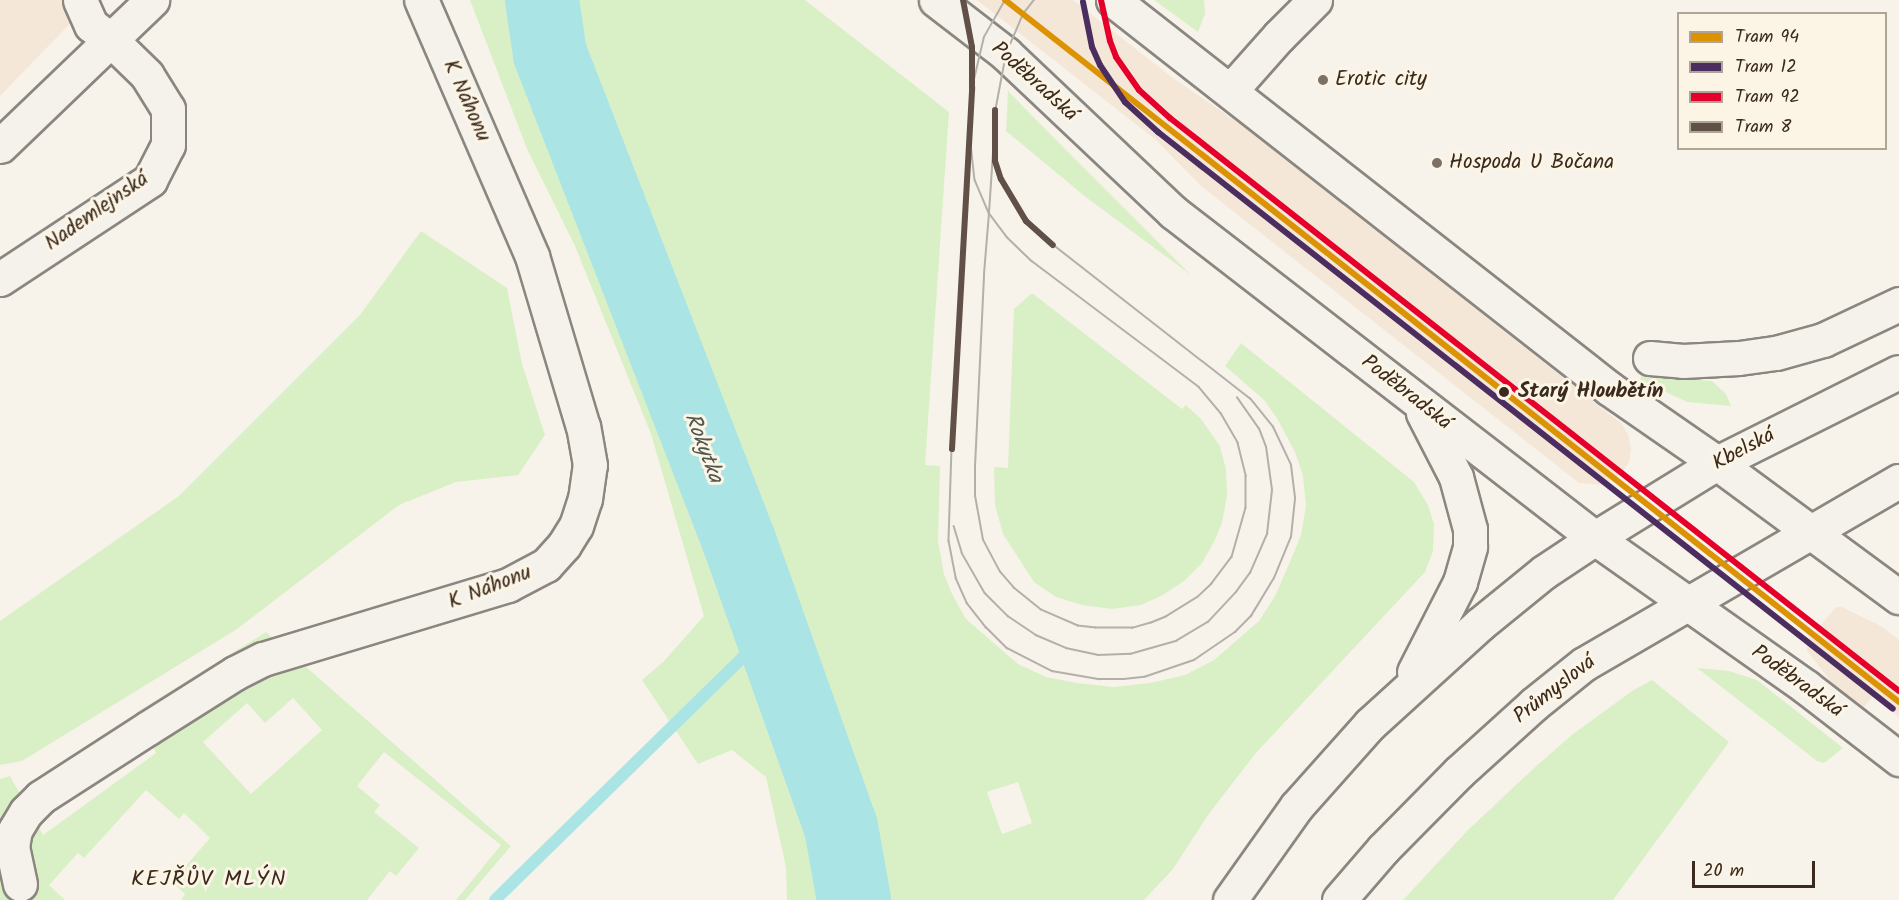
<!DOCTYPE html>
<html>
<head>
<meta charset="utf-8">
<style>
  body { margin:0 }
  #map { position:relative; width:1899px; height:900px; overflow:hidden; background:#f7f3ea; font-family:Kalam,sans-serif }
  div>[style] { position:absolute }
  .built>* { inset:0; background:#f4e7d8 }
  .green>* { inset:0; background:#d9f0c7 }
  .stream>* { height:12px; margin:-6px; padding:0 6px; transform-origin:6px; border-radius:6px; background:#abe4e5 }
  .river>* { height:74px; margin:-37px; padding:0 37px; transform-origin:37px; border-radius:37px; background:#abe4e5 }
  .roads { filter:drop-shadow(2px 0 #8b867f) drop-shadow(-2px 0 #8b867f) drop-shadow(0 2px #8b867f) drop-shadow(0 -2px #8b867f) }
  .street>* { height:33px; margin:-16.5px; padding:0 16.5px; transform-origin:16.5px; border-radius:16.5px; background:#f5f2ec }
  .primary>* { height:33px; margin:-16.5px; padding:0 16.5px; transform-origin:16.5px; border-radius:16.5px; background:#f5f2ec }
  .tram>* { height:1.5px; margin:-0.75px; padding:0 0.75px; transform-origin:0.75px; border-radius:0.75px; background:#b3afa9 }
  .tram-1>* { height:6px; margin:-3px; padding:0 3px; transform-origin:3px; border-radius:3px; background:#db9304 }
  .tram-2>* { height:6px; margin:-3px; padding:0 3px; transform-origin:3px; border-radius:3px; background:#4c2d5f }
  .tram-3>* { height:6px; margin:-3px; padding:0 3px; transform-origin:3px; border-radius:3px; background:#e4002b }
  .tram-4>* { height:6px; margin:-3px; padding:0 3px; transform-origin:3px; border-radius:3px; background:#605047 }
  .dots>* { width:16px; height:16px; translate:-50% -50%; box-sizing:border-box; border:3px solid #fcf5e5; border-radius:50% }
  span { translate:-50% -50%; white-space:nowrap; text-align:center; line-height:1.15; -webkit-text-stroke:6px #fcf5e5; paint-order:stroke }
  .poi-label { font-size:21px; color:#3b2a1e }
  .left { translate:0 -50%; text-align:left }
  .street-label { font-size:21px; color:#3b2a1e }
  .stop-label { font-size:21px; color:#3b2a1e; font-weight:700 }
  .water-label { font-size:22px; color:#4f574f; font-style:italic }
  .neighbourhood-label { font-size:22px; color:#3b2a1e; letter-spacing:1.5px }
  .legend { position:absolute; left:1677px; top:12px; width:210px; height:138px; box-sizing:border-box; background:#fcf5e5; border:2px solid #afa495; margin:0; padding:8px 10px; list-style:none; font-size:18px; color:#3b2a1e }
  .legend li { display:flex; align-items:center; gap:12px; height:30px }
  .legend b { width:30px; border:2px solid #afa495 }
  .scale { position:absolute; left:1692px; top:861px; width:123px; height:27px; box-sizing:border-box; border:3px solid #3b2a1e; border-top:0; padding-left:8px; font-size:18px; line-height:21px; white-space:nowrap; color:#3b2a1e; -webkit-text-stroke:4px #fcf5e5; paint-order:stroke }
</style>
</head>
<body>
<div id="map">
  <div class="built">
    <i style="clip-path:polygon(0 0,93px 0,0 96px)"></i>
    <i style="clip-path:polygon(977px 0,1073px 0,1173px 78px,1246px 128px,1622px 424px,1629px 436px,1631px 449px,1629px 462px,1622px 473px,1602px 485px,1579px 483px,1201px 186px,1156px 140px)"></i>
    <i style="clip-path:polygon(1836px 607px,1842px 607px,1881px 626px,1899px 640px,1899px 717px,1873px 696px,1864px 707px,1834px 685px,1807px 651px,1807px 641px)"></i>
  </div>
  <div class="green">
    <i style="clip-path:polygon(470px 0,529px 0,545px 103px,605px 243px,743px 597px,806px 776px,835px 900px,787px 900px,786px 867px,766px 777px,732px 750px,698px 764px,642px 680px,664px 661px,704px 616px,651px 434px,575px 246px,527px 149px)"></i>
    <i style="clip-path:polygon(evenodd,573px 0,805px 0,949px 112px,925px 465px,940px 466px,938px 541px,944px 574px,952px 594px,966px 619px,1018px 664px,1046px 677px,1077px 683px,1114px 687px,1150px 683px,1185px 675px,1214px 660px,1259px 621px,1275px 596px,1287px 569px,1301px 535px,1306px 506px,1303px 476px,1295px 452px,1278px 420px,1265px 401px,1225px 366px,1241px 343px,1414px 482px,1428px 505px,1434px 524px,1433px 551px,1425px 572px,1255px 754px,1208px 815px,1173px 869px,1144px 900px,874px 900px,803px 666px,582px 72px,573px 0,1018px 782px,1032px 823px,1002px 834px,987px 792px,1018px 782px)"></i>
    <i style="clip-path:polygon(1154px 0,1204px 0,1205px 14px,1198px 32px)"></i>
    <i style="clip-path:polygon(1008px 91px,1067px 151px,1191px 275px,1087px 198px,1006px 131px)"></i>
    <i style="clip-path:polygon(421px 231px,507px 288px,522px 364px,545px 435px,518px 475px,456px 482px,399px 505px,237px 629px,22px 761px,0 765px,0 621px,179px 496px,360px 315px)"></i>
    <i style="clip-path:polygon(1032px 293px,1182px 409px,1186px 405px,1201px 419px,1220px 446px,1226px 469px,1227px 496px,1222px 523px,1214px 542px,1202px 563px,1184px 581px,1163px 595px,1141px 605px,1112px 609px,1082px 605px,1056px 597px,1034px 582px,1003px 534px,995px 505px,994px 467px,1008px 468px,1014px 309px)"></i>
    <i style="clip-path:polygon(1642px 375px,1712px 381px,1726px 394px,1731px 406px,1687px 402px,1640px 380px)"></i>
    <i style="clip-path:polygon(evenodd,266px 632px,511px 846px,465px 900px,456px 900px,501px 845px,384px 752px,357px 786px,380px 805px,374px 812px,419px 848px,396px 876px,390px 871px,367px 900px,181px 900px,185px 894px,172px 882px,210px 838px,184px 813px,179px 819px,146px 790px,84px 858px,78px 853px,49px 885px,65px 900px,0 900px,0 779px,10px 776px,43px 835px,156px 753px,137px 712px,266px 632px,293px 698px,322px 730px,251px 794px,203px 742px,247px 703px,265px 723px,293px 698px)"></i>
    <i style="clip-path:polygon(1697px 668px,1729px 671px,1757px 680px,1843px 748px,1824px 763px,1817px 761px)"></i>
    <i style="clip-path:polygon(1652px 680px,1729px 742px,1613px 900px,1403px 900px,1467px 831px,1534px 768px,1573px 734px,1632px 691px)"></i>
  </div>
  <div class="stream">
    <i style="left:495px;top:900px;width:385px;rotate:-44.4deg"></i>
  </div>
  <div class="river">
    <i style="left:542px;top:0;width:55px;rotate:81.6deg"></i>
    <i style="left:550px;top:54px;width:522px;rotate:68.79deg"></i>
    <i style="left:739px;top:541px;width:304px;rotate:70.4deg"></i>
    <i style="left:841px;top:827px;width:74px;rotate:79.9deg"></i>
  </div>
  <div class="roads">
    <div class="street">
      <i style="left:1231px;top:90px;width:72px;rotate:-48.4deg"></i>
      <i style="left:1279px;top:36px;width:51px;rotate:-45deg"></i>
      <i style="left:0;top:146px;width:211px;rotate:-43.8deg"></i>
      <i style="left:0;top:279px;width:180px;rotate:-33.4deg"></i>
      <i style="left:150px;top:180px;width:39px;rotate:-63deg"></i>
      <i style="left:168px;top:145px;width:36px;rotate:-90deg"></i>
      <i style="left:168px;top:109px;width:40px;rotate:-122deg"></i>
      <i style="left:147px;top:75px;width:50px;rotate:-135.8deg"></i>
      <i style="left:111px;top:40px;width:25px;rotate:-143deg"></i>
      <i style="left:91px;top:25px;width:27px;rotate:-114deg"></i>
      <i style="left:1650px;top:358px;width:33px;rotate:5deg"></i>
      <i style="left:1683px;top:361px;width:56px;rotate:-3.1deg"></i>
      <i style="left:1739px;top:358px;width:37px;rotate:-8deg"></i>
      <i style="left:1776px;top:353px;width:49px;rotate:-15.5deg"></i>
      <i style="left:1823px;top:340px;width:84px;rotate:-25.3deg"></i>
      <i style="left:20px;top:884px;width:38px;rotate:-102deg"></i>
      <i style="left:12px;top:847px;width:17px;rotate:-80deg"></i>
      <i style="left:15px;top:830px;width:21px;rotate:-59deg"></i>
      <i style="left:26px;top:812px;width:21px;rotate:-45deg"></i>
      <i style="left:41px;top:797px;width:127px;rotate:-32.8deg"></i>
      <i style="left:148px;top:728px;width:103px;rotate:-32.3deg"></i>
      <i style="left:235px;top:673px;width:31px;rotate:-27deg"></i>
      <i style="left:263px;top:659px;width:256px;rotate:-16.8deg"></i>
      <i style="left:508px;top:585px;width:43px;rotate:-27.8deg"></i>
      <i style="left:546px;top:565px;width:27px;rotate:-48deg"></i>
      <i style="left:564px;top:545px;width:22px;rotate:-58deg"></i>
      <i style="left:576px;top:526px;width:28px;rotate:-72deg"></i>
      <i style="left:585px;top:499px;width:34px;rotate:-82deg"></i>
      <i style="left:590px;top:465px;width:39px;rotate:-100deg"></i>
      <i style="left:583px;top:427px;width:178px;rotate:-106.6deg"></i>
      <i style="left:532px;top:256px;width:279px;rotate:-113.4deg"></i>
    </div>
    <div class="primary">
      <i style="left:936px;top:0;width:88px;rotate:37.6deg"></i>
      <i style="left:1006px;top:54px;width:230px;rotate:43.4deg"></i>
      <i style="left:1173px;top:212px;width:533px;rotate:37.69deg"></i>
      <i style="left:1595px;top:538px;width:258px;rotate:35.2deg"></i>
      <i style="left:1806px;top:687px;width:118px;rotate:37.7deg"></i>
      <i style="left:1113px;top:0;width:631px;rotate:38.05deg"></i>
      <i style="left:1610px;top:389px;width:130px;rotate:34.7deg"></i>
      <i style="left:1717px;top:463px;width:226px;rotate:36.4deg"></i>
      <i style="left:1414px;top:672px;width:101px;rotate:-62.9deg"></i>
      <i style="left:1460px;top:582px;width:37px;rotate:-74deg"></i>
      <i style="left:1470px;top:546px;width:17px;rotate:-90deg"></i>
      <i style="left:1470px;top:529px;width:54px;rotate:-105.1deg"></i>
      <i style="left:1456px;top:477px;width:72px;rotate:-117.3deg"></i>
      <i style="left:1230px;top:900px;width:114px;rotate:-54.6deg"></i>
      <i style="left:1296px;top:807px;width:111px;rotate:-48.3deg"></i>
      <i style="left:1370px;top:724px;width:149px;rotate:-42.3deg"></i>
      <i style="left:1480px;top:624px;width:82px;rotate:-39.1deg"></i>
      <i style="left:1544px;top:572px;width:61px;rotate:-33.7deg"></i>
      <i style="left:1595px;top:538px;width:143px;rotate:-31.6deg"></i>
      <i style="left:1717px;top:463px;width:203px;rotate:-26.6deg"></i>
      <i style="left:1339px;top:900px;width:67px;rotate:-49.2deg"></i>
      <i style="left:1383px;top:849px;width:108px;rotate:-45.4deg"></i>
      <i style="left:1459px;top:772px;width:101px;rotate:-42.2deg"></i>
      <i style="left:1534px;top:704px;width:64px;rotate:-38.7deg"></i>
      <i style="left:1584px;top:664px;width:364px;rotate:-30.2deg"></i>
    </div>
  </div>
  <div class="tram">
    <i style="left:972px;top:88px;width:52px;rotate:-76.8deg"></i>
    <i style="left:984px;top:37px;width:43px;rotate:-60.4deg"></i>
    <i style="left:995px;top:112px;width:59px;rotate:-79.3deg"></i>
    <i style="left:1006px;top:54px;width:43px;rotate:-67deg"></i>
    <i style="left:1023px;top:14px;width:18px;rotate:-52deg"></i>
    <i style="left:970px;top:135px;width:45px;rotate:83.7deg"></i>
    <i style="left:975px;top:180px;width:36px;rotate:67deg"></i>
    <i style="left:989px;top:213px;width:31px;rotate:53deg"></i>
    <i style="left:1008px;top:238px;width:33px;rotate:44deg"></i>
    <i style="left:1032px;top:261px;width:209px;rotate:37deg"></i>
    <i style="left:1199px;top:387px;width:34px;rotate:50deg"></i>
    <i style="left:1221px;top:413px;width:34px;rotate:60deg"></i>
    <i style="left:1238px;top:443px;width:34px;rotate:76deg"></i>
    <i style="left:1246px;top:476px;width:32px;rotate:90deg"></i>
    <i style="left:1246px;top:508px;width:51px;rotate:105.9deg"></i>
    <i style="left:1232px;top:557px;width:34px;rotate:127deg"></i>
    <i style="left:1212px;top:584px;width:19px;rotate:137deg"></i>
    <i style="left:1198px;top:597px;width:38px;rotate:148deg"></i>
    <i style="left:1166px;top:617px;width:16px;rotate:158deg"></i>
    <i style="left:1151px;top:623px;width:19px;rotate:164deg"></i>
    <i style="left:1133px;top:628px;width:37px;rotate:180deg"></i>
    <i style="left:1096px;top:628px;width:18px;rotate:-174deg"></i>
    <i style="left:1078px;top:626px;width:40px;rotate:-156.6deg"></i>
    <i style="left:1041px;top:610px;width:35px;rotate:-141deg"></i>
    <i style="left:1014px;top:588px;width:21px;rotate:-131deg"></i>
    <i style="left:1000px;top:572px;width:36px;rotate:-118deg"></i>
    <i style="left:983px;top:540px;width:45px;rotate:-100.3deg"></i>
    <i style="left:975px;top:496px;width:29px;rotate:-90deg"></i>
    <i style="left:975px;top:467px;width:193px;rotate:-87.3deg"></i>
    <i style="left:984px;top:274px;width:61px;rotate:-85.3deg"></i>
    <i style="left:989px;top:213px;width:75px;rotate:-86.2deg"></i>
    <i style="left:952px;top:449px;width:92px;rotate:91.9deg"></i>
    <i style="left:949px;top:541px;width:38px;rotate:79deg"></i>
    <i style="left:956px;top:578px;width:27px;rotate:66deg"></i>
    <i style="left:967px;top:603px;width:31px;rotate:52deg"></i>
    <i style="left:986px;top:627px;width:30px;rotate:45deg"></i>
    <i style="left:1007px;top:648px;width:51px;rotate:27.1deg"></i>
    <i style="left:1052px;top:671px;width:48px;rotate:9.7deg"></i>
    <i style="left:1099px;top:679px;width:25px"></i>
    <i style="left:1124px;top:679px;width:20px;rotate:-6deg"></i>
    <i style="left:1144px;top:677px;width:53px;rotate:-18.8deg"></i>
    <i style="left:1194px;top:660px;width:50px;rotate:-34.3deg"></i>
    <i style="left:1235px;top:632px;width:23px;rotate:-45deg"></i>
    <i style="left:1251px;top:616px;width:44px;rotate:-58.8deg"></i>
    <i style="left:1274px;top:578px;width:44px;rotate:-67.5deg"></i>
    <i style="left:1291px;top:537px;width:39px;rotate:-84deg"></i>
    <i style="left:1295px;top:498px;width:33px;rotate:-97deg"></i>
    <i style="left:1291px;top:465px;width:42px;rotate:-115.3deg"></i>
    <i style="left:1273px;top:427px;width:36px;rotate:-129deg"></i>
    <i style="left:1250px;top:399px;width:250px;rotate:-142deg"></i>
    <i style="left:954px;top:526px;width:28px;rotate:73deg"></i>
    <i style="left:962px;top:553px;width:46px;rotate:60.1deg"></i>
    <i style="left:985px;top:593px;width:33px;rotate:45deg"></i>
    <i style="left:1008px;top:616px;width:34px;rotate:34deg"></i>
    <i style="left:1036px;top:635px;width:33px;rotate:23deg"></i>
    <i style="left:1066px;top:648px;width:33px;rotate:12deg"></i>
    <i style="left:1098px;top:655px;width:32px;rotate:-2deg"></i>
    <i style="left:1130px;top:654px;width:48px;rotate:-15.8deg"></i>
    <i style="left:1176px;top:641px;width:37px;rotate:-31deg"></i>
    <i style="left:1208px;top:622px;width:41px;rotate:-47deg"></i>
    <i style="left:1236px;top:592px;width:24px;rotate:-54deg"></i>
    <i style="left:1250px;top:573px;width:43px;rotate:-66.4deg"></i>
    <i style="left:1267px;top:534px;width:44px;rotate:-83.5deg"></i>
    <i style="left:1272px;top:490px;width:43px;rotate:-97.9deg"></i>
    <i style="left:1266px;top:447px;width:19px;rotate:-111deg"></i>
    <i style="left:1259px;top:429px;width:38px;rotate:-125deg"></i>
  </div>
  <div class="tram-1">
    <i style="left:1005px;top:0;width:1137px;rotate:38.14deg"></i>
  </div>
  <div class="tram-2">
    <i style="left:1083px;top:2px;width:46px;rotate:78.7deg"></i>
    <i style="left:1092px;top:47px;width:20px;rotate:66deg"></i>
    <i style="left:1100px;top:65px;width:45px;rotate:56deg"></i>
    <i style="left:1125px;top:102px;width:45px;rotate:42.3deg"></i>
    <i style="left:1158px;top:132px;width:934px;rotate:38.13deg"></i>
  </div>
  <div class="tram-3">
    <i style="left:1101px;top:0;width:42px;rotate:77.6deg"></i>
    <i style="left:1110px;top:41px;width:17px;rotate:69deg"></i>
    <i style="left:1116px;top:57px;width:40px;rotate:55.1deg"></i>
    <i style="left:1139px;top:90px;width:42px;rotate:42.1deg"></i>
    <i style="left:1170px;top:118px;width:927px;rotate:38.17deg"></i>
  </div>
  <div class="tram-4">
    <i style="left:995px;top:110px;width:51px;rotate:90deg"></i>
    <i style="left:995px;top:161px;width:19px;rotate:72deg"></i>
    <i style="left:1001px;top:179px;width:49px;rotate:59.2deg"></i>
    <i style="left:1026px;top:221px;width:36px;rotate:42deg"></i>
    <i style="left:952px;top:449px;width:362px;rotate:-86.8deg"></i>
    <i style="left:972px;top:88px;width:41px;rotate:-90deg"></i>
    <i style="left:972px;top:47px;width:48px;rotate:-100.8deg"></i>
  </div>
  <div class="dots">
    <i style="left:1323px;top:80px;background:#7d7065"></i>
    <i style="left:1437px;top:163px;background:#7d7065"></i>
    <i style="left:1504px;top:392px;background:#3b2a1e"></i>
  </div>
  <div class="poi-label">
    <span class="left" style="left:1335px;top:80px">Erotic city</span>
    <span class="left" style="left:1449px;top:163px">Hospoda U Bočana</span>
  </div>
  <div class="street-label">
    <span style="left:1034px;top:82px;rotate:42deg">Poděbradská</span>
    <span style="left:466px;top:101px;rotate:66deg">K Náhonu</span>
    <span style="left:97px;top:212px;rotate:-35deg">Nademlejnská</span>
    <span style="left:1406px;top:393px;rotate:38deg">Poděbradská</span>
    <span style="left:1744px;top:450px;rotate:-28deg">Kbelská</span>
    <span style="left:490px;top:588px;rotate:-21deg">K Náhonu</span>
    <span style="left:1797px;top:682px;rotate:36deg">Poděbradská</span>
    <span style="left:1555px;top:690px;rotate:-38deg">Průmyslová</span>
  </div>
  <div class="stop-label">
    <span class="left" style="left:1518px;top:392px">Starý Hloubětín</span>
  </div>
  <div class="water-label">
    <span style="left:703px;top:448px;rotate:69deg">Rokytka</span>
  </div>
  <div class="neighbourhood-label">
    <span style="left:209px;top:880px">KEJŘŮV MLÝN</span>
  </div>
  <ul class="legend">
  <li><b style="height:8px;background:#db9304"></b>Tram 94</li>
  <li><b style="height:8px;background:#4c2d5f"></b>Tram 12</li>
  <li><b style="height:8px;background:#e4002b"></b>Tram 92</li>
  <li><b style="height:8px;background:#605047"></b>Tram 8</li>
  </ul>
  <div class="scale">20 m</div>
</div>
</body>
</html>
